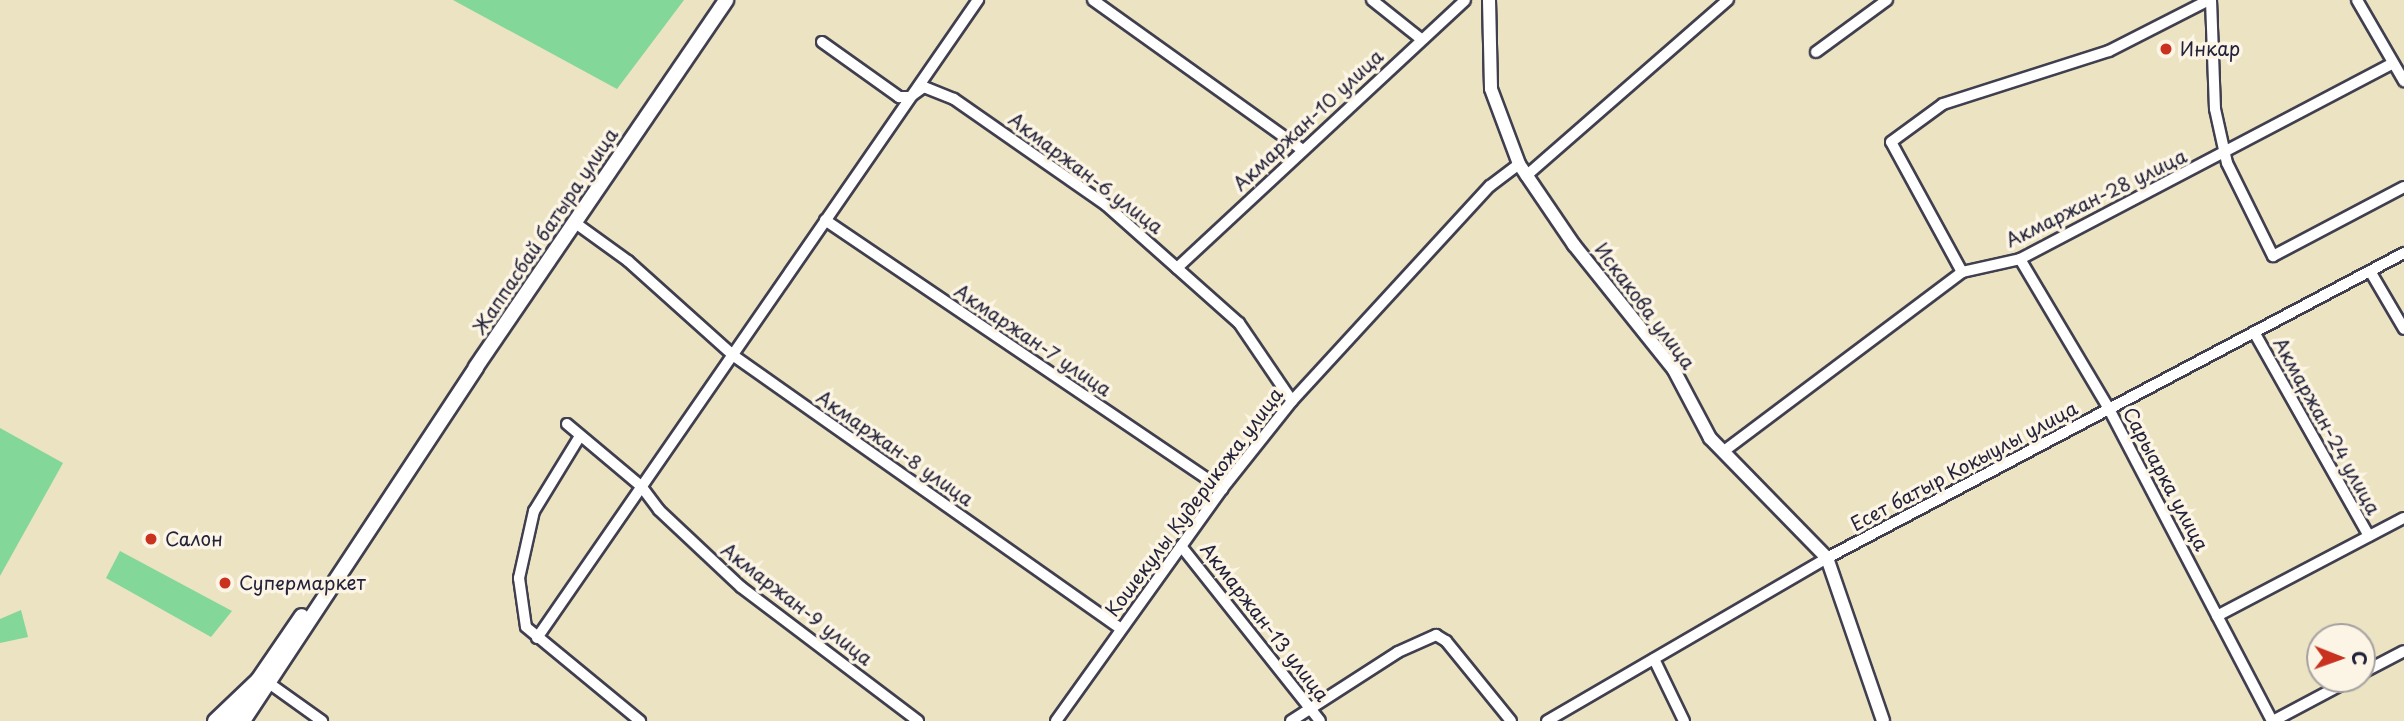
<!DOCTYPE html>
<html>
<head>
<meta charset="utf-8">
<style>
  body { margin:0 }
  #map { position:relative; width:2404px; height:721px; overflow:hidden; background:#ebe3c1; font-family:"Playpen Sans",sans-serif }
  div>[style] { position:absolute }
  .green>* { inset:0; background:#83d799 }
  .roads { filter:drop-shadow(2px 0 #403f4f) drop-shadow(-2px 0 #403f4f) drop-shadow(0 2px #403f4f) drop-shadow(0 -2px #403f4f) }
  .minor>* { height:10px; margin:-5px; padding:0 5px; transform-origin:5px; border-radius:5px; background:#fff }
  .tertiary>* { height:12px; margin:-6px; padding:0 6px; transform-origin:6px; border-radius:6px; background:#fff }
  .secondary>* { height:14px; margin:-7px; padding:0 7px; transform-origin:7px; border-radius:7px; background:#fff }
  .primary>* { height:14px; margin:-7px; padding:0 7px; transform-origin:7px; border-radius:7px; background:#fff }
  .dots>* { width:19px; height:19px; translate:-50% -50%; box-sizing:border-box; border:4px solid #fcf5e5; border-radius:50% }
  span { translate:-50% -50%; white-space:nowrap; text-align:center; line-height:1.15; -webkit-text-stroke:7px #fcf5e5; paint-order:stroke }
  .poi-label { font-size:19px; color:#22223b }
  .left { translate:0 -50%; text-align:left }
  .street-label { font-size:19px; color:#22223b }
  .north { position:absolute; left:2306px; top:623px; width:70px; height:70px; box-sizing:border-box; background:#fcf5e5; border:2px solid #a5a1a1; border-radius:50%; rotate:91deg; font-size:19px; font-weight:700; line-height:28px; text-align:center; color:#22223b }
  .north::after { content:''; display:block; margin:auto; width:24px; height:32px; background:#c8321e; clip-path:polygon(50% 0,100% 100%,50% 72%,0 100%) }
</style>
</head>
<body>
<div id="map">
  <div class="green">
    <i style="clip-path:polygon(453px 0,684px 0,617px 89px)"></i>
    <i style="clip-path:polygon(0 428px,63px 463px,0 576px)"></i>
    <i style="clip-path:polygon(120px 551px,232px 611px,211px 637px,106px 578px)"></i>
    <i style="clip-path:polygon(21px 610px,28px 637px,0 643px,0 619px)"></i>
  </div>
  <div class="roads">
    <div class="minor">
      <i style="left:1093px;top:0;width:256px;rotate:35.6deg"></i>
      <i style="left:1372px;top:0;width:63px;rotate:38.5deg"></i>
      <i style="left:2211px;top:0;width:109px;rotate:87.9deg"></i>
      <i style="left:2215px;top:109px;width:55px;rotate:77.5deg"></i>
      <i style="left:2227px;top:163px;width:104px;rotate:63.7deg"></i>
      <i style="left:2273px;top:256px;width:148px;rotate:-27.8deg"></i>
      <i style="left:2357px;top:0;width:94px;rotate:59.9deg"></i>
      <i style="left:822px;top:42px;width:95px;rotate:35.5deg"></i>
      <i style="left:899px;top:97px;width:11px"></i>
      <i style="left:910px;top:97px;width:17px;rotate:-36deg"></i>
      <i style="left:924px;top:87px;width:32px;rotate:22deg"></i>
      <i style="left:954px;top:99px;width:185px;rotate:34.9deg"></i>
      <i style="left:1106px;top:205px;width:178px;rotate:41.6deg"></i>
      <i style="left:1239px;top:323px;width:94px;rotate:55.8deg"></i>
      <i style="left:1816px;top:52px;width:88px;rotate:-36.2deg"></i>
      <i style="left:1526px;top:176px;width:268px;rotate:-41.1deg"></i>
      <i style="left:825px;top:220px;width:480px;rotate:34.1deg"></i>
      <i style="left:574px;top:222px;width:67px;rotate:35.8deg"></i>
      <i style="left:628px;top:261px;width:142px;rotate:41.9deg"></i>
      <i style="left:734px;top:356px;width:472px;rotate:35.2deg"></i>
      <i style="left:2020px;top:259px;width:174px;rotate:59.3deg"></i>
      <i style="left:2109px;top:409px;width:352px;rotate:62.4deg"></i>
      <i style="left:1177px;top:268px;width:393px;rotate:-42.9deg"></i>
      <i style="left:2370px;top:271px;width:67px;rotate:59.6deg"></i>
      <i style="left:1962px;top:272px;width:148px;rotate:-118.6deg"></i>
      <i style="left:1891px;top:142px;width:64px;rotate:-36.2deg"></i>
      <i style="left:1943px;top:104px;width:174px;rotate:-17.7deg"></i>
      <i style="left:2109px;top:51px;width:112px;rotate:-27deg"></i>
      <i style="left:2254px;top:332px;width:234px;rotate:60.6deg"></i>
      <i style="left:567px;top:424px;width:97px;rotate:40deg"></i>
      <i style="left:641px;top:486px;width:30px;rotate:53deg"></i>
      <i style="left:659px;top:510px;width:112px;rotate:43.2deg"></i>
      <i style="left:741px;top:587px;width:222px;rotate:37.1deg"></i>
      <i style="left:580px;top:436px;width:88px;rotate:121.5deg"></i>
      <i style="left:534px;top:511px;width:69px;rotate:102.6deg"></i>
      <i style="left:519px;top:578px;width:49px;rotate:81.9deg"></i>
      <i style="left:526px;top:627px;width:148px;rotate:39.5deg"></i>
      <i style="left:1724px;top:451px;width:298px;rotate:-36.9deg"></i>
      <i style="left:1962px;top:272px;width:59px;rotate:-12.6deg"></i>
      <i style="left:2020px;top:259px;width:421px;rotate:-27.7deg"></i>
      <i style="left:1181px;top:546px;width:223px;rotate:51.5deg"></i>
      <i style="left:2217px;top:616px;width:211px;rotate:-27.7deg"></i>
      <i style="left:537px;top:638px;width:776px;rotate:-55.35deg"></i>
      <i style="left:1654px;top:659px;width:69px;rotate:64.2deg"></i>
      <i style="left:2362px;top:673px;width:47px;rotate:-27.6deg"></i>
      <i style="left:266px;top:681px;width:69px;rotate:35.5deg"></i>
      <i style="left:1056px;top:721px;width:285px;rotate:-54.4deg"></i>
      <i style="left:1222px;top:489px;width:112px;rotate:-51.5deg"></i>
      <i style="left:1292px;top:401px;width:292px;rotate:-47.4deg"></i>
      <i style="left:1490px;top:186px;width:36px;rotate:-37deg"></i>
      <i style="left:1291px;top:721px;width:127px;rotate:-32.8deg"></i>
      <i style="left:1398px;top:652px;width:42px;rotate:-24.1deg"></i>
      <i style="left:1436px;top:635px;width:12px;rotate:31deg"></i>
      <i style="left:1446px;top:641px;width:103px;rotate:50.9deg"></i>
      <i style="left:1547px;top:721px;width:324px;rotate:-30.2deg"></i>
      <i style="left:1827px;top:558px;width:653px;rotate:-27.86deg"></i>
      <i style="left:2273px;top:721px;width:89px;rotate:-28deg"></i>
    </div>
    <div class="tertiary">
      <i style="left:1489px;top:0;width:89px;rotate:88.7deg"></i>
      <i style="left:1491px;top:89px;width:80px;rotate:69.5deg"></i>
      <i style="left:1519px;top:164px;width:98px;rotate:55.8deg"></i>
      <i style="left:1574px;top:245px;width:160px;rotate:51.3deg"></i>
      <i style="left:1674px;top:370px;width:77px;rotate:62.1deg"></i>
      <i style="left:1710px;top:438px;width:168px;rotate:45.7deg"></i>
      <i style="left:1827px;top:558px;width:172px;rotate:71deg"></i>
    </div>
    <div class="secondary">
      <i style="left:230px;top:721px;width:127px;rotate:-55.6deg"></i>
      <i style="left:243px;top:721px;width:424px;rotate:-56.6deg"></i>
      <i style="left:476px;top:367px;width:444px;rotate:-55.7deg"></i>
    </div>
    <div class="primary">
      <i style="left:215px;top:721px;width:59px;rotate:-43.6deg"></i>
    </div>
  </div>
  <div class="dots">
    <i style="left:2166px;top:49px;background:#c8321e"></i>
    <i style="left:151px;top:539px;background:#c8321e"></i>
    <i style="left:225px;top:583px;background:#c8321e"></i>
  </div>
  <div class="poi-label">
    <span class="left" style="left:2180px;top:49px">Инкар</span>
    <span class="left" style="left:165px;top:539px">Салон</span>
    <span class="left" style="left:239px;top:583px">Супермаркет</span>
  </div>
  <div class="street-label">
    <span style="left:1308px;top:120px;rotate:-43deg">Акмаржан-10 улица</span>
    <span style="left:1086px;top:173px;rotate:37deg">Акмаржан-6 улица</span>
    <span style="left:2096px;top:198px;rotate:-26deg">Акмаржан-28 улица</span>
    <span style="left:545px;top:231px;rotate:-56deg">Жаппасбай батыра улица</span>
    <span style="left:1645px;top:306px;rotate:53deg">Искакова улица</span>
    <span style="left:1033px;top:340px;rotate:34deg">Акмаржан-7 улица</span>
    <span style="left:2327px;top:426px;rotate:61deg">Акмаржан-24 улица</span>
    <span style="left:895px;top:448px;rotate:35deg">Акмаржан-8 улица</span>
    <span style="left:1964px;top:466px;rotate:-28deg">Есет батыр Кокыулы улица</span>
    <span style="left:2166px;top:479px;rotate:62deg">Сарыарка улица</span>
    <span style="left:1194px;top:502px;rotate:-53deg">Кошекулы Кудерикожа улица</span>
    <span style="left:797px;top:604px;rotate:38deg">Акмаржан-9 улица</span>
    <span style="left:1265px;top:622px;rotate:52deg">Акмаржан-13 улица</span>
  </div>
  <div class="north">С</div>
</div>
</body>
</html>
